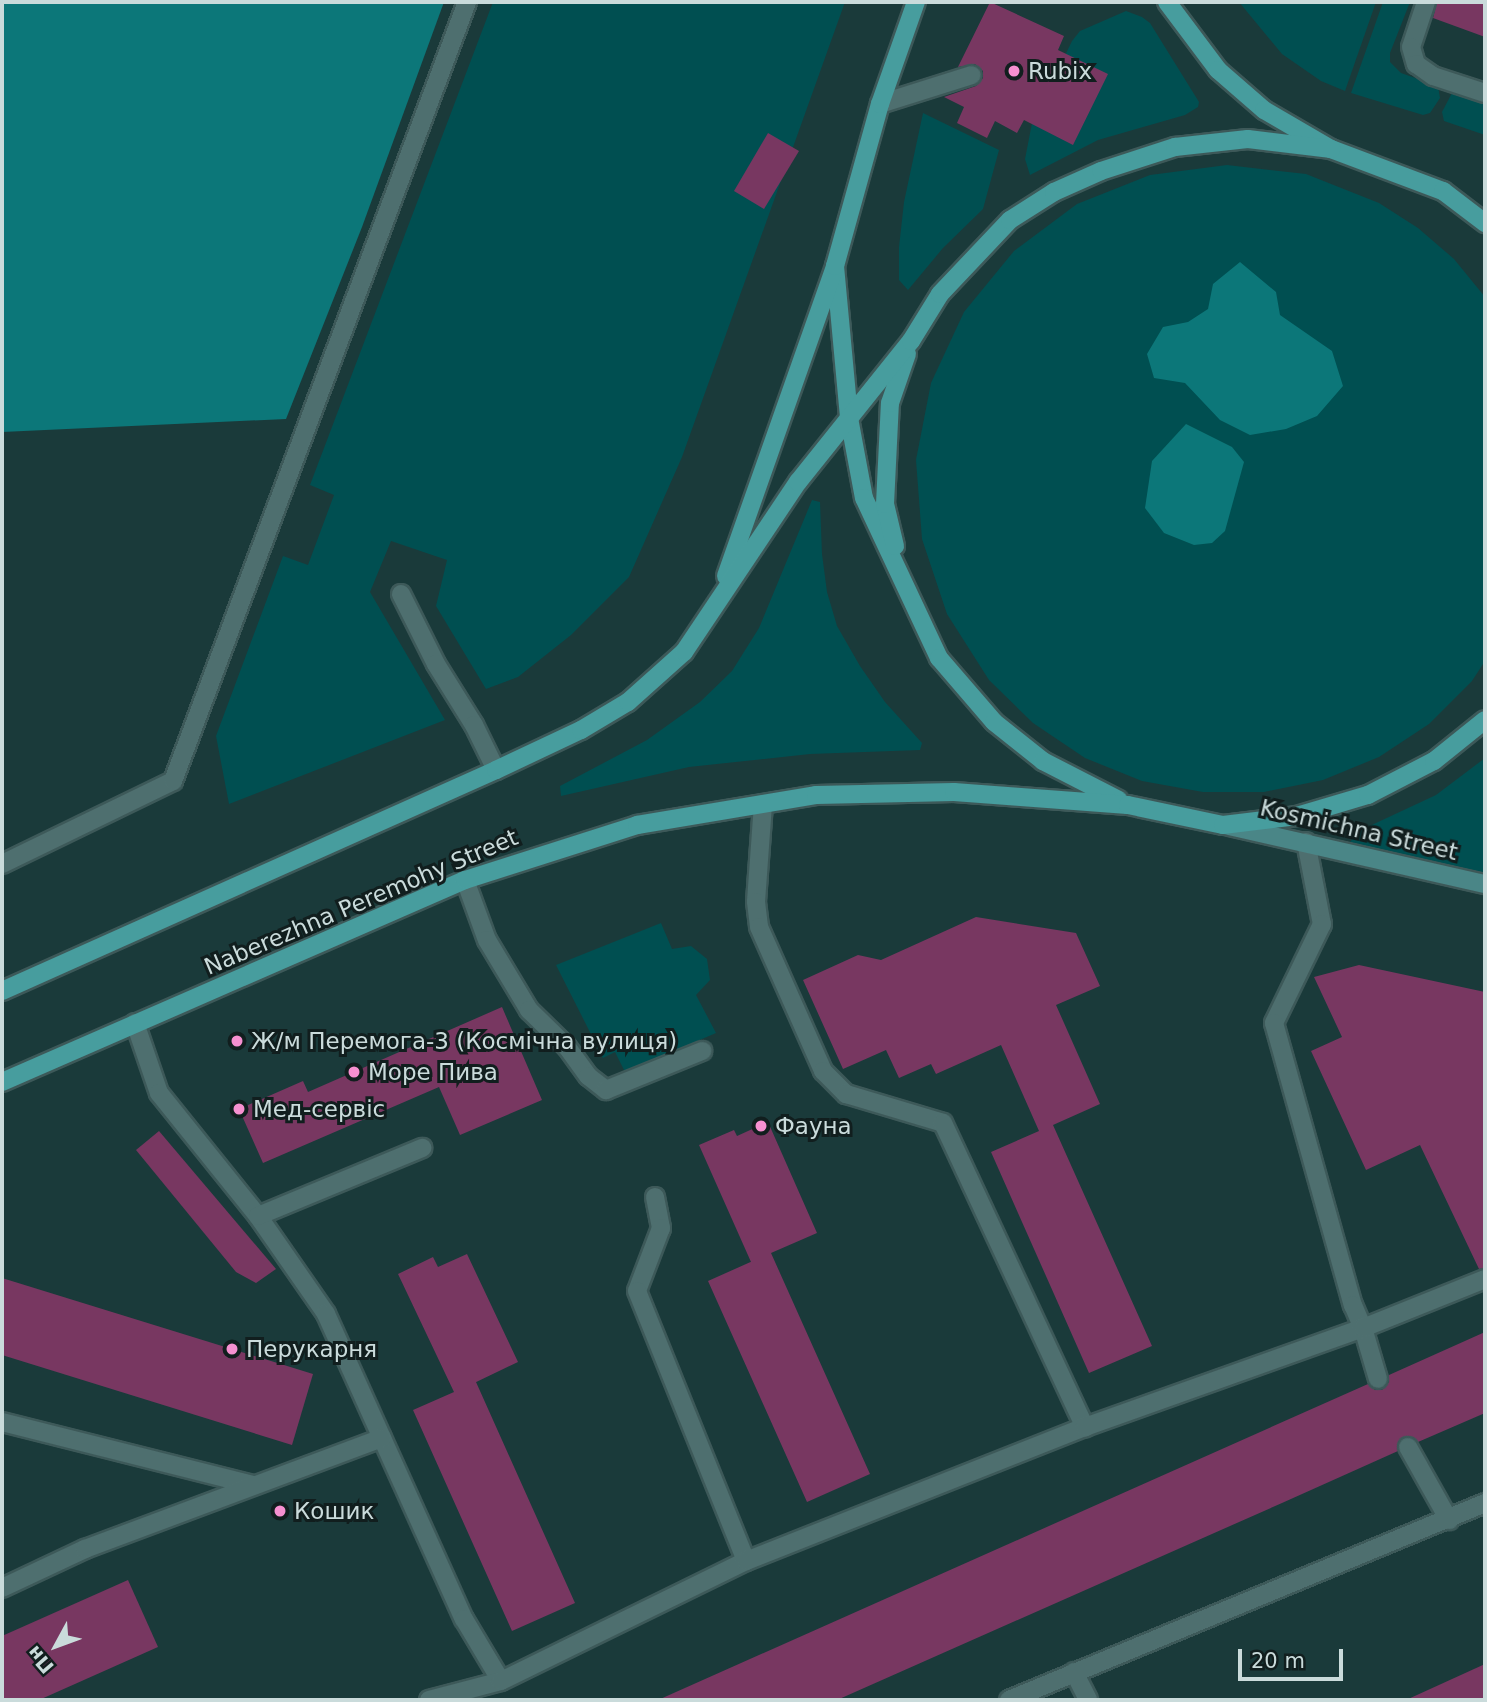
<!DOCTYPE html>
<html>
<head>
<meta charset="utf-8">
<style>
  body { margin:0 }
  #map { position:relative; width:1487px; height:1702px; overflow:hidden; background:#1a3a3a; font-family:"DejaVu Sans",sans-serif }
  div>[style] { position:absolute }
  .green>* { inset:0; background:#004f51 }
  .forest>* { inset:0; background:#0c7779 }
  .building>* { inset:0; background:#783761 }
  .roads { filter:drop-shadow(2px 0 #3d5959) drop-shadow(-2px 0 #3d5959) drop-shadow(0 2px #3d5959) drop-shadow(0 -2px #3d5959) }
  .lane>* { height:18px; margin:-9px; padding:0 9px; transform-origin:9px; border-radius:9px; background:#4e6f6f }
  .street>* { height:18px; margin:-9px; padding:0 9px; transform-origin:9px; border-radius:9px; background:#4e6f6f }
  .secondary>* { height:18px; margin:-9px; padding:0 9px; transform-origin:9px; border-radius:9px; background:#4a8687 }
  .primary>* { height:18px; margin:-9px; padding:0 9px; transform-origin:9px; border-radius:9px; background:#479d9e }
  .dots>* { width:19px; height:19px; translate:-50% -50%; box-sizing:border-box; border:4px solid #111e1e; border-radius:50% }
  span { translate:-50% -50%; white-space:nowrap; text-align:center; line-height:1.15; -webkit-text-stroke:6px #111e1e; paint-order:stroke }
  .poi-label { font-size:23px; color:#cadbdb }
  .left { translate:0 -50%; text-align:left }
  .street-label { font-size:23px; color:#cadbdb }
  .frame { position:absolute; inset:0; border:4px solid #cadbdb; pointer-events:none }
  .north { position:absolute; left:21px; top:1611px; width:70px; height:70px; -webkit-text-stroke:5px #111e1e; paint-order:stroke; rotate:229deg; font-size:19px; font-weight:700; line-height:28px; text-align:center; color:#cadbdb }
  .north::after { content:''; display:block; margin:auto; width:24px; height:32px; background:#cadbdb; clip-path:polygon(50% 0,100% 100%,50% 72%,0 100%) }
  .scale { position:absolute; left:1238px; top:1649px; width:105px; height:32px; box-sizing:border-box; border:4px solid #cadbdb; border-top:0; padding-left:9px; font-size:21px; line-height:24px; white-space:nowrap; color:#cadbdb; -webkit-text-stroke:5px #111e1e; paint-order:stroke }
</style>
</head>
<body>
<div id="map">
  <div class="green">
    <i style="clip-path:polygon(493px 2px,845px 2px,682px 457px,629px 577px,571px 635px,518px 677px,486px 689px,436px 606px,447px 560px,391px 541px,370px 592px,445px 720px,229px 804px,216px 736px,283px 556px,308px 565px,334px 495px,310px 485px)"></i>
    <i style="clip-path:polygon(1239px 2px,1376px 2px,1345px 91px,1321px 81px,1282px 54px)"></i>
    <i style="clip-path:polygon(1383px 2px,1410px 2px,1390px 53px,1390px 62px,1401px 73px,1438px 86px,1440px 98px,1430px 113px,1423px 115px,1351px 93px)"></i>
    <i style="clip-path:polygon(1126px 11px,1142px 17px,1150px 23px,1199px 102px,1198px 107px,1185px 115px,1098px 140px,1030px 175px,1025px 159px,1032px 123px,1072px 41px,1080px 31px)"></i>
    <i style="clip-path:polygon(1453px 91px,1485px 103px,1485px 135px,1444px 121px,1442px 112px)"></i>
    <i style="clip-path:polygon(923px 113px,999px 150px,983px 209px,943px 248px,908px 290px,899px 280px,899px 247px,904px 202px)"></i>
    <i style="clip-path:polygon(1227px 165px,1306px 174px,1379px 203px,1418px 228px,1454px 259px,1485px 297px,1485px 661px,1472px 681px,1429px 724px,1379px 757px,1323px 780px,1264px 792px,1203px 792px,1142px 781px,1085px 758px,1033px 723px,989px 680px,947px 614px,922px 539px,916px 460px,931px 383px,964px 312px,1014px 251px,1077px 204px,1150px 175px)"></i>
    <i style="clip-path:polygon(812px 500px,820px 502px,822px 554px,827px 592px,837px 626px,860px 666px,885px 702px,922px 743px,920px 750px,810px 754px,689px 767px,561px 796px,560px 786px,647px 740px,700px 702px,732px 671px,759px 628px)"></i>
    <i style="clip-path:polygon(1485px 758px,1485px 877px,1350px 842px,1361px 830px,1436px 795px)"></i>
    <i style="clip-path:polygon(661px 923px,672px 949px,691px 946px,707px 959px,710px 980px,696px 995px,716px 1033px,625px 1072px,615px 1052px,603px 1058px,556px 965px)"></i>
  </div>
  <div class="forest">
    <i style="clip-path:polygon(2px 2px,444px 2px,362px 227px,286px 419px,2px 432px)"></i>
    <i style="clip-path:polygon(1240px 262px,1276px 292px,1280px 315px,1332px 351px,1343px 386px,1317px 416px,1286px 429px,1250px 435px,1220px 420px,1185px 383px,1154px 378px,1147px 354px,1163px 327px,1188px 322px,1208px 309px,1213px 284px)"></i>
    <i style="clip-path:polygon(1186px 424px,1232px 447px,1244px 462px,1225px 531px,1212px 543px,1194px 545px,1164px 533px,1145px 508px,1152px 461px)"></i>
  </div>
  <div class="building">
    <i style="clip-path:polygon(990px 2px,1064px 36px,1058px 50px,1108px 74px,1073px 145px,1024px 120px,1017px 133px,995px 121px,987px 138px,957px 123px,964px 107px,944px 97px,976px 86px,983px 78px,983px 71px,975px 64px,958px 67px)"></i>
    <i style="clip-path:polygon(1437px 2px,1485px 2px,1485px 37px,1433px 18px)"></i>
    <i style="clip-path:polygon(768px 133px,799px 151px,764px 209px,734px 191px)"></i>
    <i style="clip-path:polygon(976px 917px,1076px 933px,1100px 986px,1056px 1005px,1100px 1104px,1053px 1125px,1152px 1346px,1089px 1373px,991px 1152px,1039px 1131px,1001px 1045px,936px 1074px,931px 1064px,899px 1078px,886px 1050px,843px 1069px,803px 980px,858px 955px,881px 960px)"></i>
    <i style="clip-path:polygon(1359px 965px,1485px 992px,1485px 1268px,1479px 1269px,1420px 1145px,1366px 1170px,1311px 1051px,1342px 1037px,1314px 977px)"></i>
    <i style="clip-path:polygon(502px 1007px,542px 1100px,460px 1135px,439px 1087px,263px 1163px,239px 1109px,303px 1081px,308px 1092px)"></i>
    <i style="clip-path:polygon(768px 1122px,817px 1233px,771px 1253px,870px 1474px,807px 1502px,708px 1281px,755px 1260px,751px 1262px,699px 1145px,734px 1130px,737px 1136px)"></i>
    <i style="clip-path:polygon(159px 1131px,276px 1269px,256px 1283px,236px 1272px,136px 1150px)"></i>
    <i style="clip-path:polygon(467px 1254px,518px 1362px,470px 1385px,476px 1382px,575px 1603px,512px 1631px,413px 1410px,454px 1392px,398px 1274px,433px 1257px,438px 1267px)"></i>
    <i style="clip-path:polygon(2px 1278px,313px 1374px,292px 1445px,2px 1355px)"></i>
    <i style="clip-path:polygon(1485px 1332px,1485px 1413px,1418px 1442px,1413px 1437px,1403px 1437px,1398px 1442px,1398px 1451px,1282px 1503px,837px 1700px,658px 1700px,1368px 1384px,1375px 1390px,1382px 1390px,1389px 1382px,1389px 1375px)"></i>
    <i style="clip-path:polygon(128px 1580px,158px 1647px,39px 1700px,2px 1700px,2px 1636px)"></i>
    <i style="clip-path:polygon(1485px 1664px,1485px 1700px,1406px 1700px)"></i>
  </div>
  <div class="roads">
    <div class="lane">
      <i style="left:1426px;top:2px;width:47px;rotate:108.4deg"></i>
      <i style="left:1411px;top:47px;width:18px;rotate:74deg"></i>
      <i style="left:1416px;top:64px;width:21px;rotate:35deg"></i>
      <i style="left:1433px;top:76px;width:55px;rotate:18.1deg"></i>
      <i style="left:880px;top:104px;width:96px;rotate:-17.5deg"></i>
      <i style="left:401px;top:594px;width:78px;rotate:63.4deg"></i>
      <i style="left:436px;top:664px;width:72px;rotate:58.1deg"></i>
      <i style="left:474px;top:725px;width:50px;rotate:63.9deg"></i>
      <i style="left:763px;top:804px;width:98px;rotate:94.1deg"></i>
      <i style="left:756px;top:902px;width:25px;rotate:83deg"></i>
      <i style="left:759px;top:927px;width:158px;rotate:66deg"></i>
      <i style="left:823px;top:1071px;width:33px;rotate:45deg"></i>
      <i style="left:846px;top:1094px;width:101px;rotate:16.6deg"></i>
      <i style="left:943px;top:1123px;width:336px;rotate:65deg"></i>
      <i style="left:1306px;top:842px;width:84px;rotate:79deg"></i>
      <i style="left:1322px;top:924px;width:110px;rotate:115.9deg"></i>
      <i style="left:1274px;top:1023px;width:293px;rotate:74.4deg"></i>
      <i style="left:1353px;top:1305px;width:25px;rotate:67deg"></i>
      <i style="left:1363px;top:1328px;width:53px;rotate:73.6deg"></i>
      <i style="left:465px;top:880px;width:64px;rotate:69.9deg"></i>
      <i style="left:487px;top:940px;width:82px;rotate:59deg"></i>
      <i style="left:529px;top:1010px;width:53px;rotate:44.2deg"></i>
      <i style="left:567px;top:1047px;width:36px;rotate:54deg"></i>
      <i style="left:588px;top:1076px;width:23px;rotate:38deg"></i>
      <i style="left:606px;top:1090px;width:104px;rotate:-22.1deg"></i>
      <i style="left:135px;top:1023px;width:74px;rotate:71.1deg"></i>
      <i style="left:159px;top:1093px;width:158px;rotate:51.2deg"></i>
      <i style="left:258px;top:1216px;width:119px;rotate:55.2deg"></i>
      <i style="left:326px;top:1314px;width:335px;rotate:65.7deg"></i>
      <i style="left:464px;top:1619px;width:72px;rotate:59.2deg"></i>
      <i style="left:655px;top:1197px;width:32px;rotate:79deg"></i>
      <i style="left:661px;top:1228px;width:67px;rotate:110.9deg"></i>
      <i style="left:637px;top:1291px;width:291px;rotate:68deg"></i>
      <i style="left:258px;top:1216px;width:178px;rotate:-22.5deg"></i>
      <i style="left:2px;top:1422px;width:259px;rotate:14.1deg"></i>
      <i style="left:1408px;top:1447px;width:84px;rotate:60.7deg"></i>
      <i style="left:2px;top:1588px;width:92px;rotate:-25.2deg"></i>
      <i style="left:85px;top:1549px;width:317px;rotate:-20.5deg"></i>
      <i style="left:1074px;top:1672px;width:31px;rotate:63deg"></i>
      <i style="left:429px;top:1700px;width:74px;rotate:-14.8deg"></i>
      <i style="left:501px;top:1681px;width:273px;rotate:-26.1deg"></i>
      <i style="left:746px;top:1561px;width:365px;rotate:-21.6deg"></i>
      <i style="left:1085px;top:1427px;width:295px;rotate:-19.6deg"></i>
      <i style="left:1363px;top:1328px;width:131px;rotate:-21.9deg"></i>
      <i style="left:1009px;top:1700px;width:515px;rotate:-22.48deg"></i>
    </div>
    <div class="street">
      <i style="left:2px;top:864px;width:190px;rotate:-25.9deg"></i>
      <i style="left:173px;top:781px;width:833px;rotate:-69.32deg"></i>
    </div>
    <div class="secondary">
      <i style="left:1229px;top:826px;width:262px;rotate:12.8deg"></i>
    </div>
    <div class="primary">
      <i style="left:1167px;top:2px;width:85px;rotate:53.1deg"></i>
      <i style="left:1218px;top:70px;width:61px;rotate:41deg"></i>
      <i style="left:1264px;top:110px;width:78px;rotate:30.2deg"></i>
      <i style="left:1331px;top:149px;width:120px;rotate:20.6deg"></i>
      <i style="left:1443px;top:191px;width:53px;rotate:37.3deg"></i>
      <i style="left:835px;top:266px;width:153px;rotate:84.7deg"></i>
      <i style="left:849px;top:418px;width:81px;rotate:79.4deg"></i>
      <i style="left:864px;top:498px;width:177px;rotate:64.9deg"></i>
      <i style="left:939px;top:658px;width:84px;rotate:49.3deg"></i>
      <i style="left:994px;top:722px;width:63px;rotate:38.5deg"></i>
      <i style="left:1043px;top:761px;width:85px;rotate:27.2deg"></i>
      <i style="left:895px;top:546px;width:43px;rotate:-103.4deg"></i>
      <i style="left:885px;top:504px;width:101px;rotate:-87.2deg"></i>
      <i style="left:890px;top:403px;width:52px;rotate:-70.9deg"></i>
      <i style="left:726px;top:576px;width:329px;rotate:-70.6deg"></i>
      <i style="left:835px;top:266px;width:168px;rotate:-74.5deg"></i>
      <i style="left:880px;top:104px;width:108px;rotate:-70.6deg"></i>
      <i style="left:2px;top:991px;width:541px;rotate:-24.1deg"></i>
      <i style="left:496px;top:770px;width:94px;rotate:-25.2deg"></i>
      <i style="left:581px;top:730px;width:55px;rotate:-30.8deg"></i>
      <i style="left:628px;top:702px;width:75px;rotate:-41.8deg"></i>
      <i style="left:684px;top:652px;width:205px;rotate:-56.2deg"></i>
      <i style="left:798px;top:482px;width:181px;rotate:-51.3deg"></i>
      <i style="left:911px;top:341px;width:55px;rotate:-58.3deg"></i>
      <i style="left:940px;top:294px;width:102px;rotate:-46.6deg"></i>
      <i style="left:1010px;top:220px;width:52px;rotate:-32.5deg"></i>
      <i style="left:1054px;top:192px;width:51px;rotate:-24.1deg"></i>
      <i style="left:1101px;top:171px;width:78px;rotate:-18deg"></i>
      <i style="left:1175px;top:147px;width:73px;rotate:-6.3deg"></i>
      <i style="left:1248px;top:139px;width:84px;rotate:6.9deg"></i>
      <i style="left:2px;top:1082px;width:505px;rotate:-23.57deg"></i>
      <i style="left:465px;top:880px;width:181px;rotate:-17.7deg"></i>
      <i style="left:637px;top:825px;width:181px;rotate:-9.5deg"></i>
      <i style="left:816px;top:795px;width:138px;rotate:-1.2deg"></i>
      <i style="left:954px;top:792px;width:174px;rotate:4.3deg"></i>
      <i style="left:1128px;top:805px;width:97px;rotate:11.9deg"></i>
      <i style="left:1223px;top:825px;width:75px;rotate:-6.9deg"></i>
      <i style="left:1297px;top:816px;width:74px;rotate:-16.5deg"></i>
      <i style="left:1368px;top:795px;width:74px;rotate:-27.3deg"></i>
      <i style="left:1434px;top:761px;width:65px;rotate:-38.8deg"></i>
    </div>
  </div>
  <div class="dots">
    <i style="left:1014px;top:71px;background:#f690d0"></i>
    <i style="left:237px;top:1041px;background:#f690d0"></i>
    <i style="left:354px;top:1072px;background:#f690d0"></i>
    <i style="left:239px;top:1109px;background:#f690d0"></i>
    <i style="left:761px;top:1126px;background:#f690d0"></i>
    <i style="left:232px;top:1349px;background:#f690d0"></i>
    <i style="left:280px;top:1511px;background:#f690d0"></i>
  </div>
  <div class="poi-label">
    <span class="left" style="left:1028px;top:71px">Rubix</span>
    <span class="left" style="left:251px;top:1041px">Ж/м Перемога-3 (Космічна вулиця)</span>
    <span class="left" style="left:368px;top:1072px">Море Пива</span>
    <span class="left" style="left:253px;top:1109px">Мед-сервіс</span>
    <span class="left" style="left:775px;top:1126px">Фауна</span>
    <span class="left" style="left:246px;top:1349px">Перукарня</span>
    <span class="left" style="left:294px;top:1511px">Кошик</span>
  </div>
  <div class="street-label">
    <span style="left:1359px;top:830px;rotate:13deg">Kosmichna Street</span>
    <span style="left:361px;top:902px;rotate:-23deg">Naberezhna Peremohy Street</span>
  </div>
  <div class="frame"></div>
  <div class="north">Пн</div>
  <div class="scale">20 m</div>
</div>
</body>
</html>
